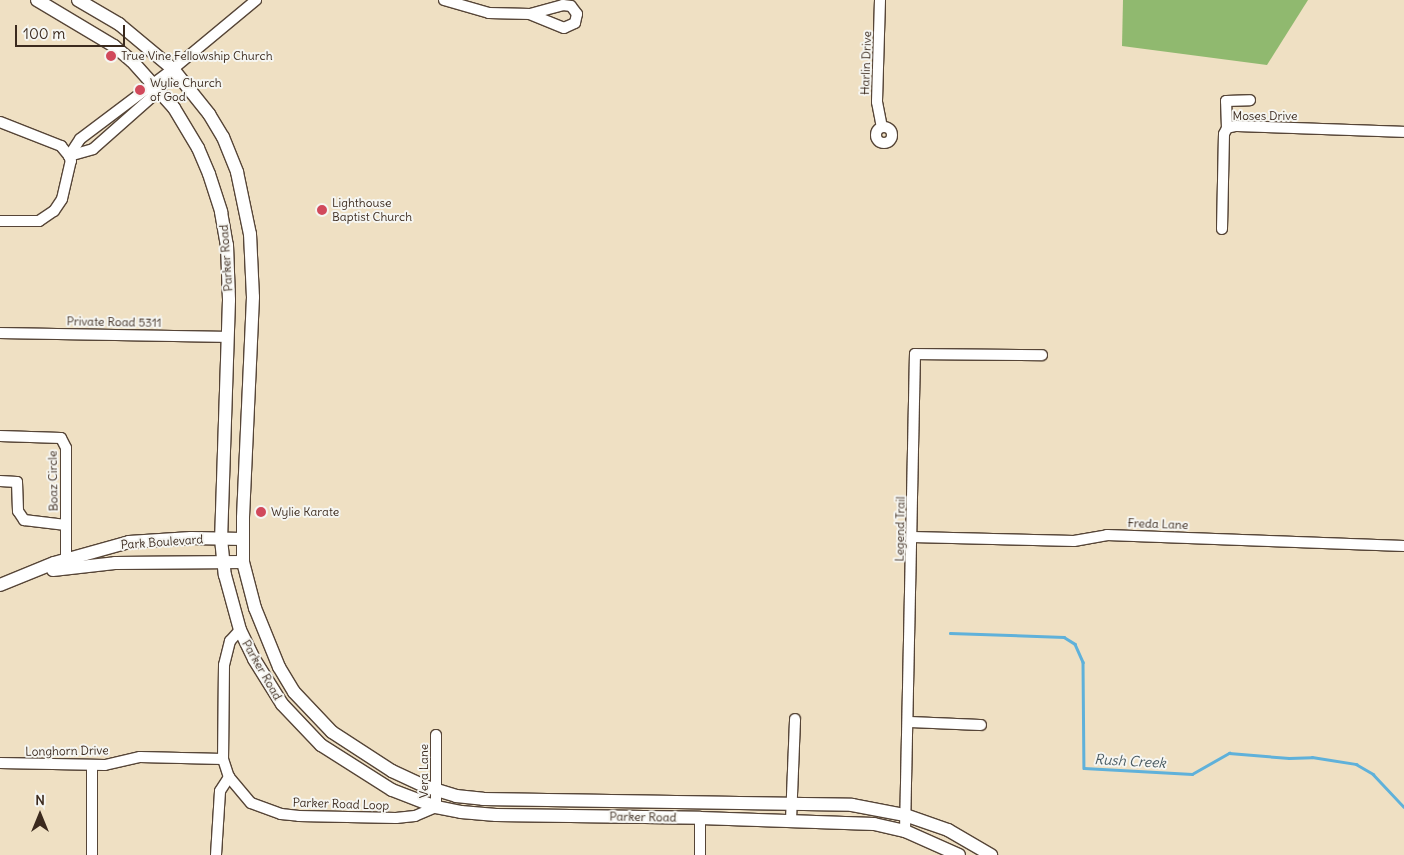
<!DOCTYPE html>
<html>
<head>
<meta charset="utf-8">
<style>
  body { margin:0 }
  #map { position:relative; width:1404px; height:855px; overflow:hidden; background:#efe0c3; font-family:Delius,sans-serif }
  div>[style] { position:absolute }
  .forest>* { inset:0; background:#90b96f }
  .stream>* { height:2.5px; margin:-1.25px; padding:0 1.25px; transform-origin:1.25px; border-radius:1.25px; background:#5fb1da }
  .roads { filter:drop-shadow(1px 0 #564537) drop-shadow(-1px 0 #564537) drop-shadow(0 1px #564537) drop-shadow(0 -1px #564537) }
  .minor>* { height:10px; margin:-5px; padding:0 5px; transform-origin:5px; border-radius:5px; background:#fff }
  .minor>.ring { margin:-5px; padding:0; box-sizing:content-box; background:none; border:10px solid #fff; border-radius:50% }
  .major>* { height:12px; margin:-6px; padding:0 6px; transform-origin:6px; border-radius:6px; background:#fff }
  .dots>* { width:14px; height:14px; translate:-50% -50%; box-sizing:border-box; border:2px solid #f6f6f2; border-radius:50% }
  span { translate:-50% -50%; white-space:nowrap; text-align:center; line-height:1.15; -webkit-text-stroke:4px #f6f6f2; paint-order:stroke }
  .poi-label { font-size:12px; color:#3b2a1e }
  .left { translate:0 -50%; text-align:left }
  .street-label { font-size:12px; color:#3b2a1e }
  .water-label { font-size:14px; color:#485960; font-style:italic }
  .north { position:absolute; left:15px; top:790px; width:50px; height:50px; -webkit-text-stroke:4px #f6f6f2; paint-order:stroke; rotate:0deg; font-size:14px; font-weight:700; line-height:20px; text-align:center; color:#3b2a1e }
  .north::after { content:''; display:block; margin:auto; width:18px; height:22px; background:#3b2a1e; clip-path:polygon(50% 0,100% 100%,50% 72%,0 100%) }
  .scale { position:absolute; left:15px; top:25px; width:110px; height:22px; box-sizing:border-box; border:2px solid #3b2a1e; border-top:0; padding-left:6px; font-size:15px; line-height:18px; white-space:nowrap; color:#3b2a1e; -webkit-text-stroke:4px #f6f6f2; paint-order:stroke }
</style>
</head>
<body>
<div id="map">
  <div class="forest">
    <i style="clip-path:polygon(1123px 0,1308px 0,1267px 65px,1122px 46px)"></i>
  </div>
  <div class="stream">
    <i style="left:950px;top:633px;width:114px;rotate:2deg"></i>
    <i style="left:1064px;top:637px;width:13px;rotate:32deg"></i>
    <i style="left:1075px;top:644px;width:20px;rotate:66deg"></i>
    <i style="left:1083px;top:662px;width:106px;rotate:89.5deg"></i>
    <i style="left:1084px;top:768px;width:108px;rotate:3.2deg"></i>
    <i style="left:1192px;top:774px;width:43px;rotate:-29.6deg"></i>
    <i style="left:1229px;top:753px;width:60px;rotate:4.8deg"></i>
    <i style="left:1289px;top:758px;width:23px;rotate:-2deg"></i>
    <i style="left:1312px;top:757px;width:45px;rotate:9deg"></i>
    <i style="left:1356px;top:764px;width:20px;rotate:30deg"></i>
    <i style="left:1373px;top:774px;width:45px;rotate:46.8deg"></i>
  </div>
  <div class="roads">
    <div class="minor">
      <i style="left:444px;top:0;width:47px;rotate:16.1deg"></i>
      <i style="left:489px;top:13px;width:41px;rotate:1.4deg"></i>
      <i style="left:530px;top:14px;width:34px;rotate:-15deg"></i>
      <i style="left:563px;top:5px;width:8px;rotate:7deg"></i>
      <i style="left:571px;top:6px;width:10px;rotate:53deg"></i>
      <i style="left:577px;top:14px;width:9px;rotate:103deg"></i>
      <i style="left:575px;top:23px;width:12px;rotate:156deg"></i>
      <i style="left:564px;top:28px;width:37px;rotate:-158deg"></i>
      <i style="left:880px;top:0;width:102px;rotate:91.7deg"></i>
      <i style="left:877px;top:102px;width:25px;rotate:79deg"></i>
      <i style="left:0;top:122px;width:66px;rotate:21.5deg"></i>
      <i style="left:61px;top:146px;width:13px;rotate:51deg"></i>
      <i class="ring" style="left:876px;top:127px;width:6px;height:6px"></i>
      <i style="left:1227px;top:128px;width:27px;rotate:-92deg"></i>
      <i style="left:1226px;top:101px;width:24px;rotate:-2deg"></i>
      <i style="left:69px;top:156px;width:25px;rotate:-16deg"></i>
      <i style="left:93px;top:149px;width:80px;rotate:-41.5deg"></i>
      <i style="left:153px;top:96px;width:13px;rotate:-99deg"></i>
      <i style="left:0;top:221px;width:39px"></i>
      <i style="left:39px;top:221px;width:18px;rotate:-34deg"></i>
      <i style="left:54px;top:211px;width:14px;rotate:-56deg"></i>
      <i style="left:62px;top:199px;width:39px;rotate:-77deg"></i>
      <i style="left:71px;top:161px;width:5px;rotate:-112deg"></i>
      <i style="left:69px;top:156px;width:20px;rotate:-57deg"></i>
      <i style="left:80px;top:139px;width:116px;rotate:-37deg"></i>
      <i style="left:173px;top:69px;width:108px;rotate:-39.7deg"></i>
      <i style="left:1222px;top:229px;width:95px;rotate:-88.8deg"></i>
      <i style="left:1224px;top:134px;width:7px;rotate:-63deg"></i>
      <i style="left:1227px;top:128px;width:8px;rotate:-14deg"></i>
      <i style="left:1235px;top:126px;width:169px;rotate:2deg"></i>
      <i style="left:0;top:333px;width:227px;rotate:1deg"></i>
      <i style="left:0;top:436px;width:61px;rotate:1.9deg"></i>
      <i style="left:61px;top:438px;width:11px;rotate:63deg"></i>
      <i style="left:66px;top:448px;width:111px;rotate:90deg"></i>
      <i style="left:0;top:481px;width:17px;rotate:3deg"></i>
      <i style="left:17px;top:482px;width:29px;rotate:88deg"></i>
      <i style="left:18px;top:511px;width:11px;rotate:56deg"></i>
      <i style="left:24px;top:520px;width:42px;rotate:6.8deg"></i>
      <i style="left:912px;top:537px;width:162px;rotate:1.4deg"></i>
      <i style="left:1074px;top:541px;width:34px;rotate:-10deg"></i>
      <i style="left:1107px;top:535px;width:297px;rotate:2.1deg"></i>
      <i style="left:240px;top:630px;width:15px;rotate:132deg"></i>
      <i style="left:230px;top:641px;width:25px;rotate:104deg"></i>
      <i style="left:224px;top:665px;width:94px;rotate:90.6deg"></i>
      <i style="left:223px;top:759px;width:19px;rotate:72deg"></i>
      <i style="left:229px;top:777px;width:34px;rotate:50deg"></i>
      <i style="left:251px;top:803px;width:32px;rotate:20deg"></i>
      <i style="left:281px;top:814px;width:18px;rotate:6deg"></i>
      <i style="left:299px;top:816px;width:97px;rotate:1.2deg"></i>
      <i style="left:396px;top:818px;width:19px;rotate:-6deg"></i>
      <i style="left:415px;top:816px;width:23px;rotate:-23deg"></i>
      <i style="left:436px;top:807px;width:72px;rotate:-90deg"></i>
      <i style="left:909px;top:722px;width:72px;rotate:2.4deg"></i>
      <i style="left:0;top:763px;width:105px;rotate:1.1deg"></i>
      <i style="left:105px;top:765px;width:36px;rotate:-13deg"></i>
      <i style="left:140px;top:757px;width:83px;rotate:1.4deg"></i>
      <i style="left:700px;top:818px;width:37px;rotate:90deg"></i>
      <i style="left:791px;top:820px;width:101px;rotate:-87.7deg"></i>
      <i style="left:905px;top:831px;width:477px;rotate:-88.8deg"></i>
      <i style="left:915px;top:354px;width:127px;rotate:0.5deg"></i>
      <i style="left:92px;top:855px;width:90px;rotate:-90deg"></i>
      <i style="left:216px;top:855px;width:64px;rotate:-86.4deg"></i>
      <i style="left:220px;top:791px;width:17px;rotate:-57deg"></i>
    </div>
    <div class="major">
      <i style="left:37px;top:0;width:90px;rotate:30.9deg"></i>
      <i style="left:114px;top:46px;width:23px;rotate:40deg"></i>
      <i style="left:132px;top:61px;width:63px;rotate:48.2deg"></i>
      <i style="left:174px;top:108px;width:47px;rotate:59deg"></i>
      <i style="left:198px;top:148px;width:28px;rotate:67deg"></i>
      <i style="left:209px;top:174px;width:40px;rotate:72deg"></i>
      <i style="left:221px;top:212px;width:34px;rotate:80deg"></i>
      <i style="left:227px;top:245px;width:55px;rotate:87.9deg"></i>
      <i style="left:229px;top:300px;width:239px;rotate:91.9deg"></i>
      <i style="left:221px;top:539px;width:36px;rotate:84deg"></i>
      <i style="left:225px;top:575px;width:57px;rotate:74.7deg"></i>
      <i style="left:240px;top:630px;width:32px;rotate:64deg"></i>
      <i style="left:254px;top:659px;width:53px;rotate:58.1deg"></i>
      <i style="left:282px;top:704px;width:57px;rotate:46.4deg"></i>
      <i style="left:321px;top:745px;width:84px;rotate:32.4deg"></i>
      <i style="left:392px;top:790px;width:47px;rotate:21.1deg"></i>
      <i style="left:436px;top:807px;width:25px;rotate:11deg"></i>
      <i style="left:461px;top:812px;width:35px;rotate:5deg"></i>
      <i style="left:496px;top:815px;width:204px;rotate:0.8deg"></i>
      <i style="left:700px;top:818px;width:174px;rotate:2deg"></i>
      <i style="left:874px;top:824px;width:32px;rotate:13deg"></i>
      <i style="left:905px;top:831px;width:59px;rotate:24deg"></i>
      <i style="left:78px;top:0;width:48px;rotate:30.3deg"></i>
      <i style="left:119px;top:24px;width:70px;rotate:39.8deg"></i>
      <i style="left:173px;top:69px;width:58px;rotate:51.3deg"></i>
      <i style="left:209px;top:114px;width:27px;rotate:59deg"></i>
      <i style="left:223px;top:137px;width:38px;rotate:68deg"></i>
      <i style="left:237px;top:172px;width:63px;rotate:78.2deg"></i>
      <i style="left:250px;top:234px;width:63px;rotate:87.3deg"></i>
      <i style="left:253px;top:297px;width:221px;rotate:92.6deg"></i>
      <i style="left:243px;top:518px;width:44px;rotate:90deg"></i>
      <i style="left:243px;top:562px;width:48px;rotate:75.4deg"></i>
      <i style="left:255px;top:608px;width:64px;rotate:67.9deg"></i>
      <i style="left:279px;top:667px;width:29px;rotate:59deg"></i>
      <i style="left:294px;top:692px;width:55px;rotate:46.5deg"></i>
      <i style="left:332px;top:732px;width:72px;rotate:33deg"></i>
      <i style="left:392px;top:771px;width:35px;rotate:25deg"></i>
      <i style="left:424px;top:786px;width:34px;rotate:17deg"></i>
      <i style="left:456px;top:796px;width:27px;rotate:6deg"></i>
      <i style="left:483px;top:799px;width:369px;rotate:0.9deg"></i>
      <i style="left:852px;top:805px;width:54px;rotate:10.7deg"></i>
      <i style="left:905px;top:815px;width:46px;rotate:19.2deg"></i>
      <i style="left:948px;top:830px;width:50px;rotate:30.2deg"></i>
      <i style="left:53px;top:570px;width:62px;rotate:-6.4deg"></i>
      <i style="left:115px;top:563px;width:128px;rotate:-0.4deg"></i>
      <i style="left:0;top:585px;width:58px;rotate:-22.2deg"></i>
      <i style="left:54px;top:563px;width:78px;rotate:-15.6deg"></i>
      <i style="left:129px;top:542px;width:62px;rotate:-3.7deg"></i>
      <i style="left:191px;top:538px;width:52px;rotate:1.1deg"></i>
    </div>
  </div>
  <div class="dots">
    <i style="left:111px;top:56px;background:#d1495b"></i>
    <i style="left:140px;top:90px;background:#d1495b"></i>
    <i style="left:322px;top:210px;background:#d1495b"></i>
    <i style="left:261px;top:512px;background:#d1495b"></i>
  </div>
  <div class="poi-label">
    <span class="left" style="left:121px;top:56px">True Vine Fellowship Church</span>
    <span class="left" style="left:150px;top:90px">Wylie Church<br>of God</span>
    <span class="left" style="left:332px;top:210px">Lighthouse<br>Baptist Church</span>
    <span class="left" style="left:271px;top:512px">Wylie Karate</span>
  </div>
  <div class="street-label">
    <span style="left:866px;top:63px;rotate:-88deg">Harlin Drive</span>
    <span style="left:1265px;top:116px">Moses Drive</span>
    <span style="left:226px;top:258px;rotate:-94deg">Parker Road</span>
    <span style="left:114px;top:322px;rotate:1deg">Private Road 5311</span>
    <span style="left:53px;top:481px;rotate:-91deg">Boaz Circle</span>
    <span style="left:1158px;top:524px;rotate:2deg">Freda Lane</span>
    <span style="left:900px;top:529px;rotate:-89deg">Legend Trail</span>
    <span style="left:162px;top:542px;rotate:-4deg">Park Boulevard</span>
    <span style="left:262px;top:670px;rotate:60deg">Parker Road</span>
    <span style="left:67px;top:751px;rotate:-1deg">Longhorn Drive</span>
    <span style="left:424px;top:771px;rotate:-90deg">Vera Lane</span>
    <span style="left:341px;top:804px;rotate:2deg">Parker Road Loop</span>
    <span style="left:643px;top:817px;rotate:1deg">Parker Road</span>
  </div>
  <div class="water-label">
    <span style="left:1130px;top:761px;rotate:3deg">Rush Creek</span>
  </div>
  <div class="north">N</div>
  <div class="scale">100 m</div>
</div>
</body>
</html>
